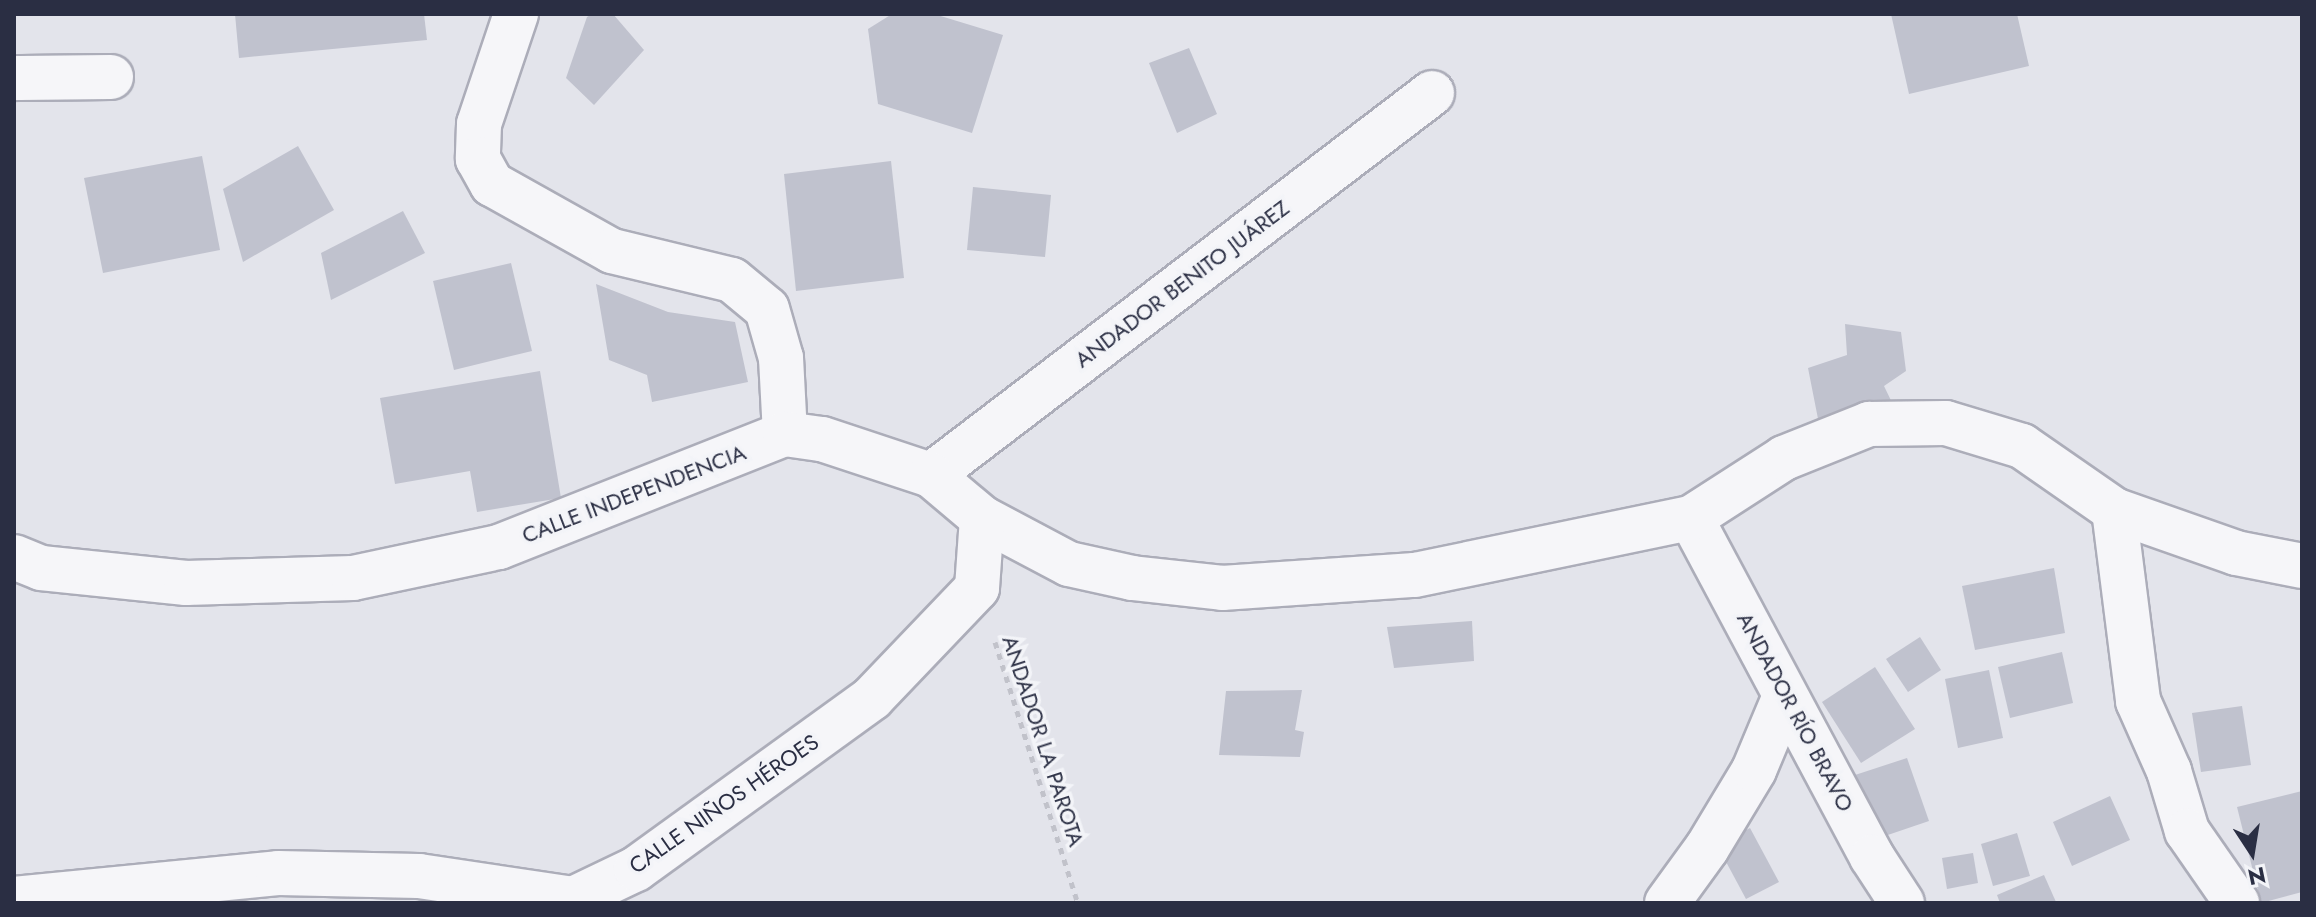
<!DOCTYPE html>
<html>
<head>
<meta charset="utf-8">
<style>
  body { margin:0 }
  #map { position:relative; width:2316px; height:917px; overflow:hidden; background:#e3e4eb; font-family:Jost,sans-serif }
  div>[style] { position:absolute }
  .building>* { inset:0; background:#c0c2ce }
  .path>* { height:5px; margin-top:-2.5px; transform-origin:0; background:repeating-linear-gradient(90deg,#c1c2ca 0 6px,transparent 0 12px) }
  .roads { filter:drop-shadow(2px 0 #acadb9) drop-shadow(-2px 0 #acadb9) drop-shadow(0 2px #acadb9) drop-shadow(0 -2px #acadb9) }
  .minor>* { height:44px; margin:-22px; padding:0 22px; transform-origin:22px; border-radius:22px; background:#f6f6f9 }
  span { translate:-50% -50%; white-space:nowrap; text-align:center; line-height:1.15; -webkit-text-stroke:7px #f3f4f8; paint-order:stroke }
  .street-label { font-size:22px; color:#2a2e43 }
  .frame { position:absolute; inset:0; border:16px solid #2a2e43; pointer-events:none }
  .north { position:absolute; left:2212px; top:813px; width:80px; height:80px; -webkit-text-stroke:6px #f3f4f8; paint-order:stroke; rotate:168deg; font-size:22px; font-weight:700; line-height:32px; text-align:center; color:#2a2e43 }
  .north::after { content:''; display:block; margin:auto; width:28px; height:36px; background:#2a2e43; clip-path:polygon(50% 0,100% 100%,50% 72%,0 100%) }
</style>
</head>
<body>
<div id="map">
  <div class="building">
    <i style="clip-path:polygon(235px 14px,424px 14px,427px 40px,239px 58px)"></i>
    <i style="clip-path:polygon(592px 14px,613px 14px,644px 50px,594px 105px,566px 78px,587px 17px)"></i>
    <i style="clip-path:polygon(892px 14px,934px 14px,1003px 35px,972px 133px,878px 104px,868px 29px)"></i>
    <i style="clip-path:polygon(1891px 14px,2017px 14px,2029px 66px,1909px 94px)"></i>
    <i style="clip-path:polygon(1189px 48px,1217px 114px,1177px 133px,1149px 63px)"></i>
    <i style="clip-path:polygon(298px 146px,334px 210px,243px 262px,223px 189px)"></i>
    <i style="clip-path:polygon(202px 156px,220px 250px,103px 273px,84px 178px)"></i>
    <i style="clip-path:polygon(891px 161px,904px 278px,796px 291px,784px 174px)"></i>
    <i style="clip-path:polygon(973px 187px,1051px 195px,1045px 257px,967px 250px)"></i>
    <i style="clip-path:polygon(403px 211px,425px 253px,331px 300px,321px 253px)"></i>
    <i style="clip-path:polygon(511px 263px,532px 351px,454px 370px,433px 281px)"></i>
    <i style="clip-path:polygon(596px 284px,668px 312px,735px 322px,748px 382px,652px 402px,647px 375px,609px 360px)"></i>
    <i style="clip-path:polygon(1845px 324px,1901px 332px,1906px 371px,1884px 386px,1898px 415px,1820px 429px,1808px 368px,1847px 355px)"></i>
    <i style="clip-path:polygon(540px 371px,561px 498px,477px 512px,470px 471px,395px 484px,380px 398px)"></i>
    <i style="clip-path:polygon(2054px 568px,2065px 633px,1975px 650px,1962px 586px)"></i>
    <i style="clip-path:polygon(1472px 621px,1474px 661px,1394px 668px,1387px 627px)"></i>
    <i style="clip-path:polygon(1920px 637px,1941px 670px,1908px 692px,1886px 659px)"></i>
    <i style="clip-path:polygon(2062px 652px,2073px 703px,2010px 718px,1998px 667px)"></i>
    <i style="clip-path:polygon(1875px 667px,1915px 729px,1861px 763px,1822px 702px)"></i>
    <i style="clip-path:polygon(1989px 670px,2003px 738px,1958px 748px,1945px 679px)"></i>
    <i style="clip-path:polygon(1302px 690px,1295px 730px,1304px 732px,1300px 757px,1219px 755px,1226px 691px)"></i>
    <i style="clip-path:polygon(2242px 706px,2251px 765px,2201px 772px,2192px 713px)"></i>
    <i style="clip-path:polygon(1907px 758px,1929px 821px,1876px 839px,1855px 775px)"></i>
    <i style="clip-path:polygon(2302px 791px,2302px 892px,2261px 903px,2237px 807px)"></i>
    <i style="clip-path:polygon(2110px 796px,2130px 840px,2072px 866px,2053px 822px)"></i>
    <i style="clip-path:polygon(1750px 828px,1779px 882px,1746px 899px,1717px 845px)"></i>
    <i style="clip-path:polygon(2017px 833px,2030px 876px,1993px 886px,1981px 844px)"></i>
    <i style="clip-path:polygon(1973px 853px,1978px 883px,1947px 889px,1942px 858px)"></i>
    <i style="clip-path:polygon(2044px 875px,2056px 902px,2000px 903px,1997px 895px)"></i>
  </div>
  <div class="path">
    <i style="left:995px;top:642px;width:274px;rotate:72.4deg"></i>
  </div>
  <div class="roads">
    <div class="minor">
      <i style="left:516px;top:14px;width:116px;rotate:108.6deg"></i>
      <i style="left:479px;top:124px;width:35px;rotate:92deg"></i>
      <i style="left:478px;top:159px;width:29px;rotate:61deg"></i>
      <i style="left:492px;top:184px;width:137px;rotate:29.2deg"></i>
      <i style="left:612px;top:251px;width:123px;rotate:13.6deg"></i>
      <i style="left:732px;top:280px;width:45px;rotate:39.6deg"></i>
      <i style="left:767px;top:309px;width:51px;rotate:74.1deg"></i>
      <i style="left:781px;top:358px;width:76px;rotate:87deg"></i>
      <i style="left:14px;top:78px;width:97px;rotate:-0.6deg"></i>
      <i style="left:931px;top:475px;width:630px;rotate:-37.32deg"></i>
      <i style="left:2114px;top:510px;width:193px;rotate:82.8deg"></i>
      <i style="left:2138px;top:701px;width:77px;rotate:66.1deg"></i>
      <i style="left:2169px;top:771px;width:63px;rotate:73.3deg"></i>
      <i style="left:2187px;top:831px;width:88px;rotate:55.2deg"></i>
      <i style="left:1691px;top:518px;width:384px;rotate:61.9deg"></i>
      <i style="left:1872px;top:857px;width:55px;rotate:56.9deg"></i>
      <i style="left:14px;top:557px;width:29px;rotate:22deg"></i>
      <i style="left:41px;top:568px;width:146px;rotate:5.9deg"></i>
      <i style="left:186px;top:583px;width:167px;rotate:-1.7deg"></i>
      <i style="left:353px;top:578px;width:149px;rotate:-12deg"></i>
      <i style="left:499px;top:547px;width:308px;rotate:-21.6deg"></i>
      <i style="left:785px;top:434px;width:37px;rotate:8deg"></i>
      <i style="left:822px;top:439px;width:115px;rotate:18.3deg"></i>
      <i style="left:931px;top:475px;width:67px;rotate:40.1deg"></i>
      <i style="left:982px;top:518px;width:98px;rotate:27.9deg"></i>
      <i style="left:1069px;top:564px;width:65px;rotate:12.5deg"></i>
      <i style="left:1132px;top:578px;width:91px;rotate:6.3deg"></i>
      <i style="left:1222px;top:588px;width:193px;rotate:-3.9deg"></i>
      <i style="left:1415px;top:575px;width:282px;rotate:-11.7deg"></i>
      <i style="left:1691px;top:518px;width:111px;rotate:-32.8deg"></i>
      <i style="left:1784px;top:458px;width:92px;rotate:-21.8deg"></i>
      <i style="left:1869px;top:424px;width:77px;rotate:-0.7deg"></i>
      <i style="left:1946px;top:423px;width:79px;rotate:16.8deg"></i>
      <i style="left:2022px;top:446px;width:112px;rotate:34.8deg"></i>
      <i style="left:2114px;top:510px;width:129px;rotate:19.4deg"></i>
      <i style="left:2236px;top:553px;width:67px;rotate:11.1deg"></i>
      <i style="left:14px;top:899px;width:265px;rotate:-5.6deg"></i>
      <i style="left:278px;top:873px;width:141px;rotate:1.2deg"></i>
      <i style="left:419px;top:876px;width:156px;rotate:8.5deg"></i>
      <i style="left:573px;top:899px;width:70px;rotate:-25.5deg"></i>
      <i style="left:636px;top:869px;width:291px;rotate:-35.9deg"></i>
      <i style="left:872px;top:698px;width:152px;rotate:-46.3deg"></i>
      <i style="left:977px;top:588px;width:70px;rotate:-85.9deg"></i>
      <i style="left:1667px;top:903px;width:68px;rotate:-54deg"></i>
      <i style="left:1707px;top:848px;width:91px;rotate:-58.9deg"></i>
      <i style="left:1754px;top:770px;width:80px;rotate:-67.3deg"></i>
    </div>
  </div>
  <div class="street-label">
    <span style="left:1182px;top:284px;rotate:-37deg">ANDADOR BENITO JUÁREZ</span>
    <span style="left:634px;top:494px;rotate:-21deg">CALLE INDEPENDENCIA</span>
    <span style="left:1795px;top:712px;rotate:62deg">ANDADOR RÍO BRAVO</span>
    <span style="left:1043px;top:741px;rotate:72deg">ANDADOR LA PAROTA</span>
    <span style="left:724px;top:804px;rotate:-35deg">CALLE NIÑOS HÉROES</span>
  </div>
  <div class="frame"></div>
  <div class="north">N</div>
</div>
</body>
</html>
